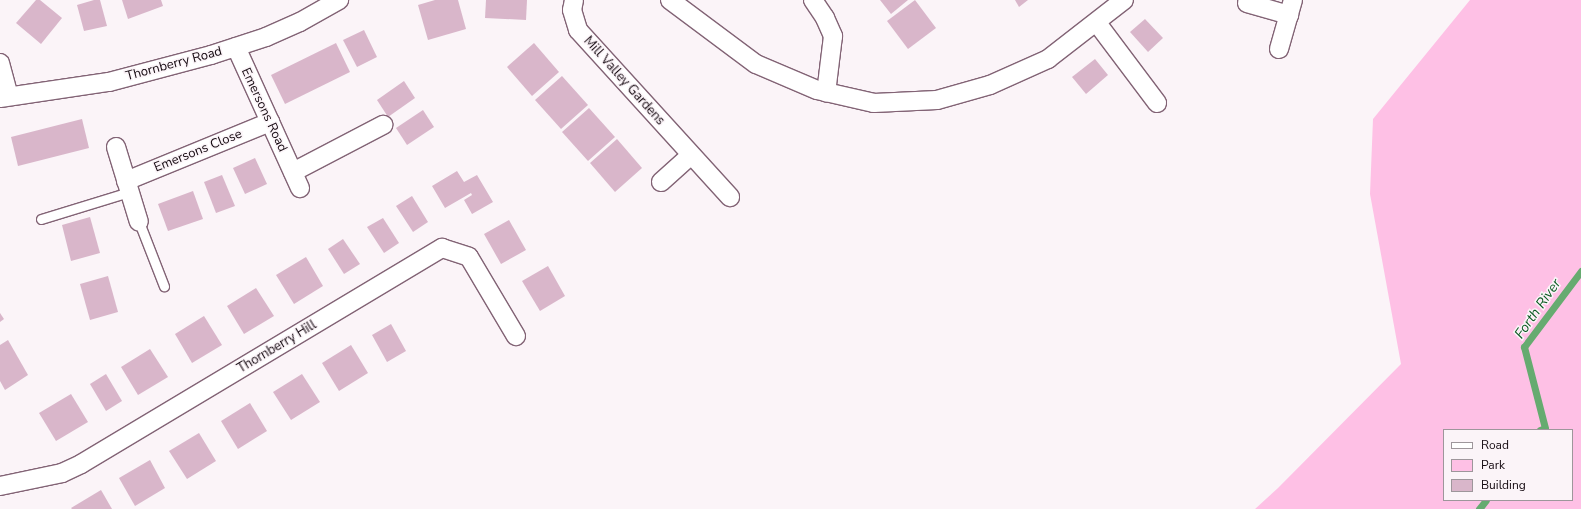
<!DOCTYPE html>
<html>
<head>
<meta charset="utf-8">
<style>
  body { margin:0 }
  #map { position:relative; width:1581px; height:509px; overflow:hidden; background:#fbf4f8; font-family:"Nunito Sans",sans-serif }
  div>[style] { position:absolute }
  .green>* { inset:0; background:#fec0e5 }
  .stream>* { height:7px; margin:-3.5px; padding:0 3.5px; transform-origin:3.5px; border-radius:3.5px; background:#66ab70 }
  .building>* { inset:0; background:#d9b6ca }
  .roads { filter:drop-shadow(1px 0 #826375) drop-shadow(-1px 0 #826375) drop-shadow(0 1px #826375) drop-shadow(0 -1px #826375) }
  .lane>* { height:9px; margin:-4.5px; padding:0 4.5px; transform-origin:4.5px; border-radius:4.5px; background:#fff }
  .street>* { height:18px; margin:-9px; padding:0 9px; transform-origin:9px; border-radius:9px; background:#fff }
  span { translate:-50% -50%; white-space:nowrap; text-align:center; line-height:1.15; -webkit-text-stroke:3px #fbf4f8; paint-order:stroke }
  .street-label { font-size:13px; color:#13080f }
  .water-label { font-size:14px; color:#0c5a23; font-style:italic }
  .legend { position:absolute; left:1443px; top:429px; width:130px; height:72px; box-sizing:border-box; background:#fbf4f8; border:1px solid #9e969b; margin:0; padding:5px 7px; list-style:none; font-size:12px; color:#13080f }
  .legend li { display:flex; align-items:center; gap:8px; height:20px }
  .legend b { width:20px; border:1px solid #9e969b }
</style>
</head>
<body>
<div id="map">
  <div class="green">
    <i style="clip-path:polygon(evenodd,1470px 0,1581px 0,1581px 509px,1255px 509px,1278px 488px,1401px 364px,1370px 194px,1373px 119px,1470px 0,1444px 430px,1572px 430px,1572px 500px,1444px 500px,1444px 430px)"></i>
  </div>
  <div class="stream">
    <i style="left:1540px;top:430px;width:5px;rotate:-22deg"></i>
    <i style="left:1545px;top:428px;width:84px;rotate:-104.5deg"></i>
    <i style="left:1524px;top:347px;width:95px;rotate:-53.1deg"></i>
    <i style="left:1479px;top:509px;width:11px;rotate:-52deg"></i>
  </div>
  <div class="building">
    <i style="clip-path:polygon(36px 0,40px 0,62px 18px,41px 44px,16px 23px)"></i>
    <i style="clip-path:polygon(94px 0,100px 0,107px 26px,84px 31px,77px 5px)"></i>
    <i style="clip-path:polygon(122px 0,161px 0,163px 6px,128px 19px)"></i>
    <i style="clip-path:polygon(435px 0,458px 0,466px 29px,428px 40px,418px 5px)"></i>
    <i style="clip-path:polygon(486px 0,527px 0,526px 20px,485px 18px)"></i>
    <i style="clip-path:polygon(880px 0,908px 0,891px 14px)"></i>
    <i style="clip-path:polygon(915px 0,936px 28px,908px 49px,887px 21px)"></i>
    <i style="clip-path:polygon(1015px 0,1028px 0,1019px 7px)"></i>
    <i style="clip-path:polygon(1145px 19px,1163px 38px,1148px 52px,1130px 32px)"></i>
    <i style="clip-path:polygon(364px 30px,377px 57px,357px 67px,343px 40px)"></i>
    <i style="clip-path:polygon(336px 43px,350px 72px,285px 104px,271px 75px)"></i>
    <i style="clip-path:polygon(534px 43px,559px 72px,532px 96px,507px 67px)"></i>
    <i style="clip-path:polygon(1095px 59px,1108px 75px,1086px 94px,1072px 77px)"></i>
    <i style="clip-path:polygon(562px 76px,588px 105px,561px 129px,535px 100px)"></i>
    <i style="clip-path:polygon(404px 81px,415px 98px,388px 117px,377px 100px)"></i>
    <i style="clip-path:polygon(589px 108px,615px 137px,588px 161px,562px 132px)"></i>
    <i style="clip-path:polygon(423px 110px,434px 127px,407px 145px,396px 128px)"></i>
    <i style="clip-path:polygon(82px 119px,89px 148px,18px 166px,11px 137px)"></i>
    <i style="clip-path:polygon(617px 139px,642px 168px,615px 192px,590px 163px)"></i>
    <i style="clip-path:polygon(255px 158px,267px 184px,245px 194px,233px 168px)"></i>
    <i style="clip-path:polygon(457px 171px,464px 182px,477px 175px,493px 202px,472px 214px,464px 200px,472px 195px,471px 193px,445px 208px,432px 186px)"></i>
    <i style="clip-path:polygon(222px 175px,235px 206px,216px 213px,204px 182px)"></i>
    <i style="clip-path:polygon(193px 191px,203px 219px,168px 231px,158px 204px)"></i>
    <i style="clip-path:polygon(412px 196px,428px 222px,413px 232px,396px 206px)"></i>
    <i style="clip-path:polygon(90px 217px,100px 253px,71px 261px,62px 225px)"></i>
    <i style="clip-path:polygon(383px 218px,399px 243px,384px 253px,367px 227px)"></i>
    <i style="clip-path:polygon(509px 220px,526px 250px,501px 264px,484px 234px)"></i>
    <i style="clip-path:polygon(343px 239px,360px 264px,344px 274px,328px 249px)"></i>
    <i style="clip-path:polygon(306px 257px,323px 286px,294px 304px,276px 275px)"></i>
    <i style="clip-path:polygon(548px 266px,565px 296px,540px 311px,522px 281px)"></i>
    <i style="clip-path:polygon(108px 276px,118px 312px,90px 320px,80px 284px)"></i>
    <i style="clip-path:polygon(256px 288px,274px 316px,244px 334px,227px 306px)"></i>
    <i style="clip-path:polygon(0 313px,4px 319px,0 322px)"></i>
    <i style="clip-path:polygon(204px 316px,222px 345px,192px 363px,175px 334px)"></i>
    <i style="clip-path:polygon(391px 324px,406px 351px,387px 362px,372px 335px)"></i>
    <i style="clip-path:polygon(8px 340px,28px 375px,5px 390px,0 381px,0 345px)"></i>
    <i style="clip-path:polygon(351px 345px,368px 373px,339px 391px,322px 363px)"></i>
    <i style="clip-path:polygon(150px 349px,168px 377px,138px 395px,121px 367px)"></i>
    <i style="clip-path:polygon(106px 374px,122px 401px,106px 411px,90px 384px)"></i>
    <i style="clip-path:polygon(302px 374px,320px 402px,291px 420px,273px 392px)"></i>
    <i style="clip-path:polygon(71px 394px,88px 422px,56px 441px,39px 413px)"></i>
    <i style="clip-path:polygon(250px 403px,267px 431px,238px 449px,221px 421px)"></i>
    <i style="clip-path:polygon(199px 433px,216px 461px,187px 479px,169px 451px)"></i>
    <i style="clip-path:polygon(150px 460px,165px 488px,135px 506px,119px 478px)"></i>
    <i style="clip-path:polygon(101px 490px,112px 509px,72px 509px,71px 508px)"></i>
  </div>
  <div class="roads">
    <div class="lane">
      <i style="left:41px;top:219px;width:92px;rotate:-17.1deg"></i>
      <i style="left:139px;top:222px;width:69px;rotate:68.7deg"></i>
    </div>
    <div class="street">
      <i style="left:574px;top:0;width:10px;rotate:101deg"></i>
      <i style="left:572px;top:10px;width:21px;rotate:73deg"></i>
      <i style="left:578px;top:30px;width:226px;rotate:47.7deg"></i>
      <i style="left:670px;top:0;width:107px;rotate:36.7deg"></i>
      <i style="left:756px;top:64px;width:66px;rotate:23.1deg"></i>
      <i style="left:817px;top:90px;width:58px;rotate:12.8deg"></i>
      <i style="left:874px;top:103px;width:63px;rotate:-2.7deg"></i>
      <i style="left:937px;top:100px;width:55px;rotate:-15.8deg"></i>
      <i style="left:990px;top:85px;width:64px;rotate:-24.1deg"></i>
      <i style="left:1048px;top:59px;width:96px;rotate:-37.8deg"></i>
      <i style="left:813px;top:0;width:22px;rotate:56deg"></i>
      <i style="left:825px;top:18px;width:20px;rotate:66deg"></i>
      <i style="left:833px;top:36px;width:57px;rotate:97deg"></i>
      <i style="left:1247px;top:3px;width:44px;rotate:15.9deg"></i>
      <i style="left:1097px;top:23px;width:100px;rotate:53.1deg"></i>
      <i style="left:236px;top:47px;width:155px;rotate:65.6deg"></i>
      <i style="left:1279px;top:49px;width:51px;rotate:-74.1deg"></i>
      <i style="left:0;top:63px;width:34px;rotate:75deg"></i>
      <i style="left:0;top:98px;width:110px;rotate:-8.4deg"></i>
      <i style="left:109px;top:82px;width:106px;rotate:-14.8deg"></i>
      <i style="left:211px;top:55px;width:58px;rotate:-18.1deg"></i>
      <i style="left:266px;top:37px;width:37px;rotate:-24deg"></i>
      <i style="left:300px;top:22px;width:45px;rotate:-29.4deg"></i>
      <i style="left:116px;top:147px;width:78px;rotate:73deg"></i>
      <i style="left:293px;top:172px;width:102px;rotate:-27.6deg"></i>
      <i style="left:126px;top:181px;width:156px;rotate:-22.3deg"></i>
      <i style="left:661px;top:182px;width:40px;rotate:-42deg"></i>
      <i style="left:0;top:486px;width:63px;rotate:-11.8deg"></i>
      <i style="left:62px;top:473px;width:21px;rotate:-25deg"></i>
      <i style="left:81px;top:464px;width:421px;rotate:-30.9deg"></i>
      <i style="left:442px;top:248px;width:28px;rotate:18deg"></i>
      <i style="left:469px;top:257px;width:92px;rotate:59.3deg"></i>
    </div>
  </div>
  <div class="street-label">
    <span style="left:174px;top:64px;rotate:-15deg">Thornberry Road</span>
    <span style="left:624px;top:81px;rotate:48deg">Mill Valley Gardens</span>
    <span style="left:264px;top:110px;rotate:65deg">Emersons Road</span>
    <span style="left:198px;top:151px;rotate:-22deg">Emersons Close</span>
    <span style="left:277px;top:347px;rotate:-31deg">Thornberry Hill</span>
  </div>
  <div class="water-label">
    <span style="left:1538px;top:309px;rotate:-55deg">Forth River</span>
  </div>
  <ul class="legend">
  <li><b style="height:5px;background:#fff"></b>Road</li>
  <li><b style="height:11px;background:#fec0e5"></b>Park</li>
  <li><b style="height:11px;background:#d9b6ca"></b>Building</li>
  </ul>
</div>
</body>
</html>
